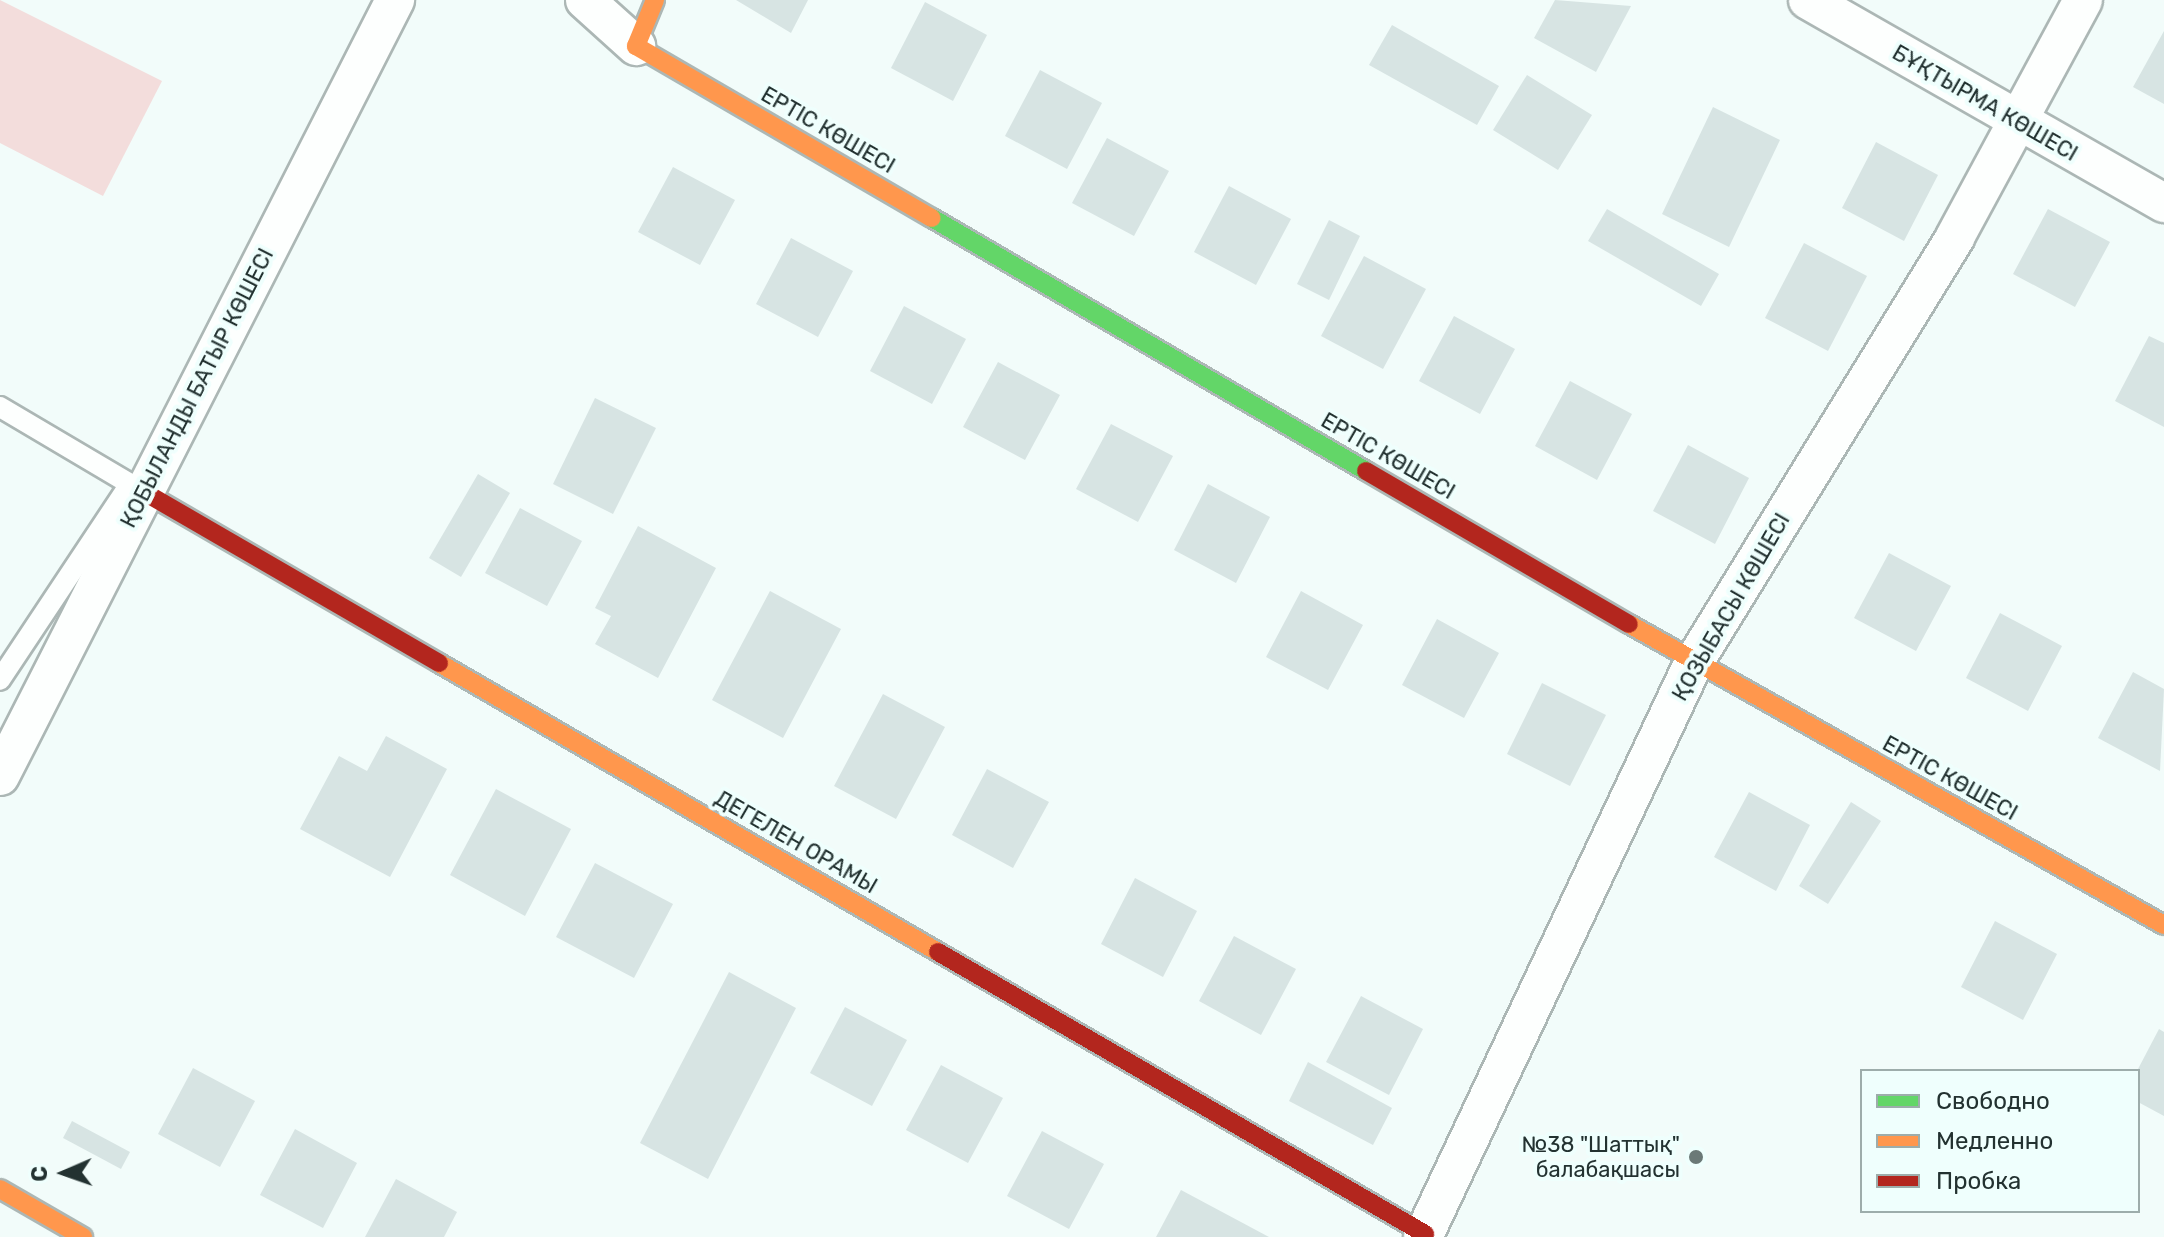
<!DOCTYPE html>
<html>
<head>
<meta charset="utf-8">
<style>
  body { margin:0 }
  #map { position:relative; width:2164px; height:1237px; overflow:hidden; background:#f2fcfa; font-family:Rubik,sans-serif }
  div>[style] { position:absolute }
  .green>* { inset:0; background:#f3dddc }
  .building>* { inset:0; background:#d7e4e3 }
  .roads { filter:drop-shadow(2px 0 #acb7b5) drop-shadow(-2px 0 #acb7b5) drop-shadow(0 2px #acb7b5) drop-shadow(0 -2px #acb7b5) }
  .lane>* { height:20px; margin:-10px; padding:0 10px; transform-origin:10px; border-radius:10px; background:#fdfffe }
  .street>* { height:38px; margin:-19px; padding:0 19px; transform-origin:19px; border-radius:19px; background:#fdfffe }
  .fast>* { height:18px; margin:-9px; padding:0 9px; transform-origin:9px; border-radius:9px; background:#63d668 }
  .slow>* { height:18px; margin:-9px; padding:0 9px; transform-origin:9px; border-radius:9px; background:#ff974d }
  .jam>* { height:18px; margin:-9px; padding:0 9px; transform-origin:9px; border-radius:9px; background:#b3261e }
  .dots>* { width:22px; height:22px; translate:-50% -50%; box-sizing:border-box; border:4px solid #effffd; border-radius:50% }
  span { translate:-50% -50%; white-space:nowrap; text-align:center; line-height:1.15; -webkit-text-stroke:8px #effffd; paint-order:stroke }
  .street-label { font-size:22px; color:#233231 }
  .poi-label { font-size:22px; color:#233231 }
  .right { translate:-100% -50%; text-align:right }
  .legend { position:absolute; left:1860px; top:1069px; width:280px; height:144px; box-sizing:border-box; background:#effffd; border:2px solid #9dadab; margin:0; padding:10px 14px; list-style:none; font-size:24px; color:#233231 }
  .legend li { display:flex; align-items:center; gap:16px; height:40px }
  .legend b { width:40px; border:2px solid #9dadab }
  .north { position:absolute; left:24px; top:1133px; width:80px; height:80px; -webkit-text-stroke:6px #effffd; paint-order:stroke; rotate:268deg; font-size:22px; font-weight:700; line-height:32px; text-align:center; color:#233231 }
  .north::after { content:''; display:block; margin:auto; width:28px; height:36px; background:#233231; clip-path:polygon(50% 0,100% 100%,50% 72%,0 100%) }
</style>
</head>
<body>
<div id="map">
  <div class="green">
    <i style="clip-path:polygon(0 0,162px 81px,103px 196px,0 143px)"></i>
  </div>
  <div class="building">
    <i style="clip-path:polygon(736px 0,808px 0,791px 33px)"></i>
    <i style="clip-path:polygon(1555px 0,1631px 6px,1596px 72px,1534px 38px)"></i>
    <i style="clip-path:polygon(925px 2px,987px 35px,953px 101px,891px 68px)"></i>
    <i style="clip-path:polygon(1392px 25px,1499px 86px,1477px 125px,1369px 65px)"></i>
    <i style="clip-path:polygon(2164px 31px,2164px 104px,2133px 87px)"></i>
    <i style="clip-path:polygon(1040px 70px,1102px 103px,1067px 169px,1005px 136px)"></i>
    <i style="clip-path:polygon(1527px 75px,1592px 115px,1558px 170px,1493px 130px)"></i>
    <i style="clip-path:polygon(1713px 107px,1780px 140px,1729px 247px,1662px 214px)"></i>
    <i style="clip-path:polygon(1107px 138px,1169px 171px,1134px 236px,1072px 203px)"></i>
    <i style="clip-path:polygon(1876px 142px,1938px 175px,1904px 241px,1842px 208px)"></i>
    <i style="clip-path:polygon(673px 167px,735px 200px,700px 265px,638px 232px)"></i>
    <i style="clip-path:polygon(1229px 186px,1291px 219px,1256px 285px,1194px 252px)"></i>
    <i style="clip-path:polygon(1607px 209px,1719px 274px,1701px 306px,1588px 241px)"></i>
    <i style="clip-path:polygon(2048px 209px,2110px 242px,2075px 307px,2013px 274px)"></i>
    <i style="clip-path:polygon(1329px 220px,1360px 236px,1329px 300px,1297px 284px)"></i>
    <i style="clip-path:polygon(791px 238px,853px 271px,818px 337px,756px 304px)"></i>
    <i style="clip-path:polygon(1804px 243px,1867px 276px,1828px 351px,1765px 318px)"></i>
    <i style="clip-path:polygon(1364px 256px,1426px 289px,1383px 369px,1321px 336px)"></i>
    <i style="clip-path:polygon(904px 306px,966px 339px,932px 404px,870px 371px)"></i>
    <i style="clip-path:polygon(1454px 316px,1515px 349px,1480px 414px,1419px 381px)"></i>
    <i style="clip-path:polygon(2149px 336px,2164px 343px,2164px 427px,2115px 401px)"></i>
    <i style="clip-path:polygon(998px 362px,1060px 395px,1025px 460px,963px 427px)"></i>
    <i style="clip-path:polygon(1570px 381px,1632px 414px,1597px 480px,1535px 446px)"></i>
    <i style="clip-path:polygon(595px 398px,656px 428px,613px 514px,553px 484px)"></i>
    <i style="clip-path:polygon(1111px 424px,1173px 456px,1138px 522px,1076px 489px)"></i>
    <i style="clip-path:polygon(1688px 445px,1749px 478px,1715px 544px,1653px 511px)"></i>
    <i style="clip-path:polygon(478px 474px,510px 493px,461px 577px,429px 558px)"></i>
    <i style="clip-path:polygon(1208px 484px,1270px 517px,1236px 583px,1174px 550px)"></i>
    <i style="clip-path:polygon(520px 508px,582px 541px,547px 606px,485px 573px)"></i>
    <i style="clip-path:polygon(638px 526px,716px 568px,658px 678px,595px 644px,611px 616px,595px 608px)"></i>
    <i style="clip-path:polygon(1889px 553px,1951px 586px,1916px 651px,1854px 618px)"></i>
    <i style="clip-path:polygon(770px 591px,841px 629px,783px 738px,712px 700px)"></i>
    <i style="clip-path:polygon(1301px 591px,1363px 625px,1328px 690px,1266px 657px)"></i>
    <i style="clip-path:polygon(2000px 613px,2062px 646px,2028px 711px,1966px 678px)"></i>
    <i style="clip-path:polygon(1437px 619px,1499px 653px,1464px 718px,1402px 685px)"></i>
    <i style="clip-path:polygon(2133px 672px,2164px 689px,2160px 771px,2098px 738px)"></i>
    <i style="clip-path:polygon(1542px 683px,1606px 715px,1570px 786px,1507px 754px)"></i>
    <i style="clip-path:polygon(883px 694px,945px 727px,896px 819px,834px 786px)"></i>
    <i style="clip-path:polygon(386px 736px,447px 769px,390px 877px,300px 829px,339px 756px,367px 771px)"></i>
    <i style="clip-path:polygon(987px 769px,1049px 802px,1013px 868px,952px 835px)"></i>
    <i style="clip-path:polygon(496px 789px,571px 829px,525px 916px,450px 875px)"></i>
    <i style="clip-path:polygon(1749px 792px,1810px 825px,1776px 891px,1714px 857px)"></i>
    <i style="clip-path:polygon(1851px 802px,1881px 821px,1828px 904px,1799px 886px)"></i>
    <i style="clip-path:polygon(595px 863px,673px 904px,634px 978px,556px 937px)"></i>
    <i style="clip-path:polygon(1135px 878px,1197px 911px,1163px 977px,1101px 944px)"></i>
    <i style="clip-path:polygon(1995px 921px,2057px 954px,2023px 1020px,1961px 987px)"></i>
    <i style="clip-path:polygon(1234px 936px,1296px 969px,1261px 1035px,1199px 1001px)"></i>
    <i style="clip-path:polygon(729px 972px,796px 1008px,708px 1179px,640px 1143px)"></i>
    <i style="clip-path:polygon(1361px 996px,1423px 1029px,1389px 1095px,1326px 1062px)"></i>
    <i style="clip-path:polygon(845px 1007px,907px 1040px,872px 1106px,810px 1073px)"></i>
    <i style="clip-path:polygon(2159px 1029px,2164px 1032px,2164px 1116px,2138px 1102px,2138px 1069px)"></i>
    <i style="clip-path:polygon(1308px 1062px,1392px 1108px,1373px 1145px,1289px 1101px)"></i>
    <i style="clip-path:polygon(941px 1065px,1003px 1098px,968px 1163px,906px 1130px)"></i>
    <i style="clip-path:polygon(193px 1068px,255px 1101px,220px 1167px,158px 1134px)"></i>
    <i style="clip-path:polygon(72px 1121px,130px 1152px,121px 1169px,63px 1138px)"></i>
    <i style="clip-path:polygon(295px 1129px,357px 1163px,323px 1228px,260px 1195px)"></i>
    <i style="clip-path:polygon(1042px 1131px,1104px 1164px,1069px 1229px,1007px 1196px)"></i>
    <i style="clip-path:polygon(396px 1179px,457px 1212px,444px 1237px,365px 1237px)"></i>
    <i style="clip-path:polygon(1181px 1190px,1269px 1237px,1156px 1237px)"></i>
  </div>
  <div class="roads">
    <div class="lane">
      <i style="left:0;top:407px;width:151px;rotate:30.6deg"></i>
      <i style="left:130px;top:484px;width:235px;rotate:123.6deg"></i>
    </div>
    <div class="street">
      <i style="left:585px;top:0;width:69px;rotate:42deg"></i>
      <i style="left:1808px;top:0;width:410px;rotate:29.7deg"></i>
      <i style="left:0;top:776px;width:871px;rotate:-63.02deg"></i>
      <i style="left:1423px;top:1237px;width:636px;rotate:-64.77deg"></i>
      <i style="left:1694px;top:662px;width:499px;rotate:-58.4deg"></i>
      <i style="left:1955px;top:237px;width:269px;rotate:-61.6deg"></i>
    </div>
    <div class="fast">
      <i style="left:932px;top:218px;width:502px;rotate:30.24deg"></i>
    </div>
    <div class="slow">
      <i style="left:655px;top:0;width:50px;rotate:112.4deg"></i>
      <i style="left:636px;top:46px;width:342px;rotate:30.2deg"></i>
      <i style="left:1629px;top:624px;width:614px;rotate:29.36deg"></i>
      <i style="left:439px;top:663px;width:577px;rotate:30.08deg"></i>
      <i style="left:0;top:1189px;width:96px;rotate:30deg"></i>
    </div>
    <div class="jam">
      <i style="left:1366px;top:471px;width:304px;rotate:30.2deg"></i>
      <i style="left:144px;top:492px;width:341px;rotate:30.1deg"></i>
      <i style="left:938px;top:952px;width:563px;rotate:30.07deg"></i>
    </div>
  </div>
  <div class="dots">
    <i style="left:1696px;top:1157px;background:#6b7977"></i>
  </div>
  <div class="street-label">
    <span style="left:1985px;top:103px;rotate:30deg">БҰҚТЫРМА КӨШЕСІ</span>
    <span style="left:828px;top:130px;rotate:30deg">ЕРТІС КӨШЕСІ</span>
    <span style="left:197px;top:388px;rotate:-63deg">ҚОБЫЛАНДЫ БАТЫР КӨШЕСІ</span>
    <span style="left:1388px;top:456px;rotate:30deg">ЕРТІС КӨШЕСІ</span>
    <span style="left:1731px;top:607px;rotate:-60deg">ҚОЗЫБАСЫ КӨШЕСІ</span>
    <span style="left:1950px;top:778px;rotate:29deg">ЕРТІС КӨШЕСІ</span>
    <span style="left:796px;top:842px;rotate:30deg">ДЕГЕЛЕН ОРАМЫ</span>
  </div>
  <div class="poi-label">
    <span class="right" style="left:1680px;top:1157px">№38 "Шаттық"<br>балабақшасы</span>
  </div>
  <ul class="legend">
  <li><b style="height:10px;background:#63d668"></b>Свободно</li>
  <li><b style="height:10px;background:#ff974d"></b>Медленно</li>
  <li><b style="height:10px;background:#b3261e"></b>Пробка</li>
  </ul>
  <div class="north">С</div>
</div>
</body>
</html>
